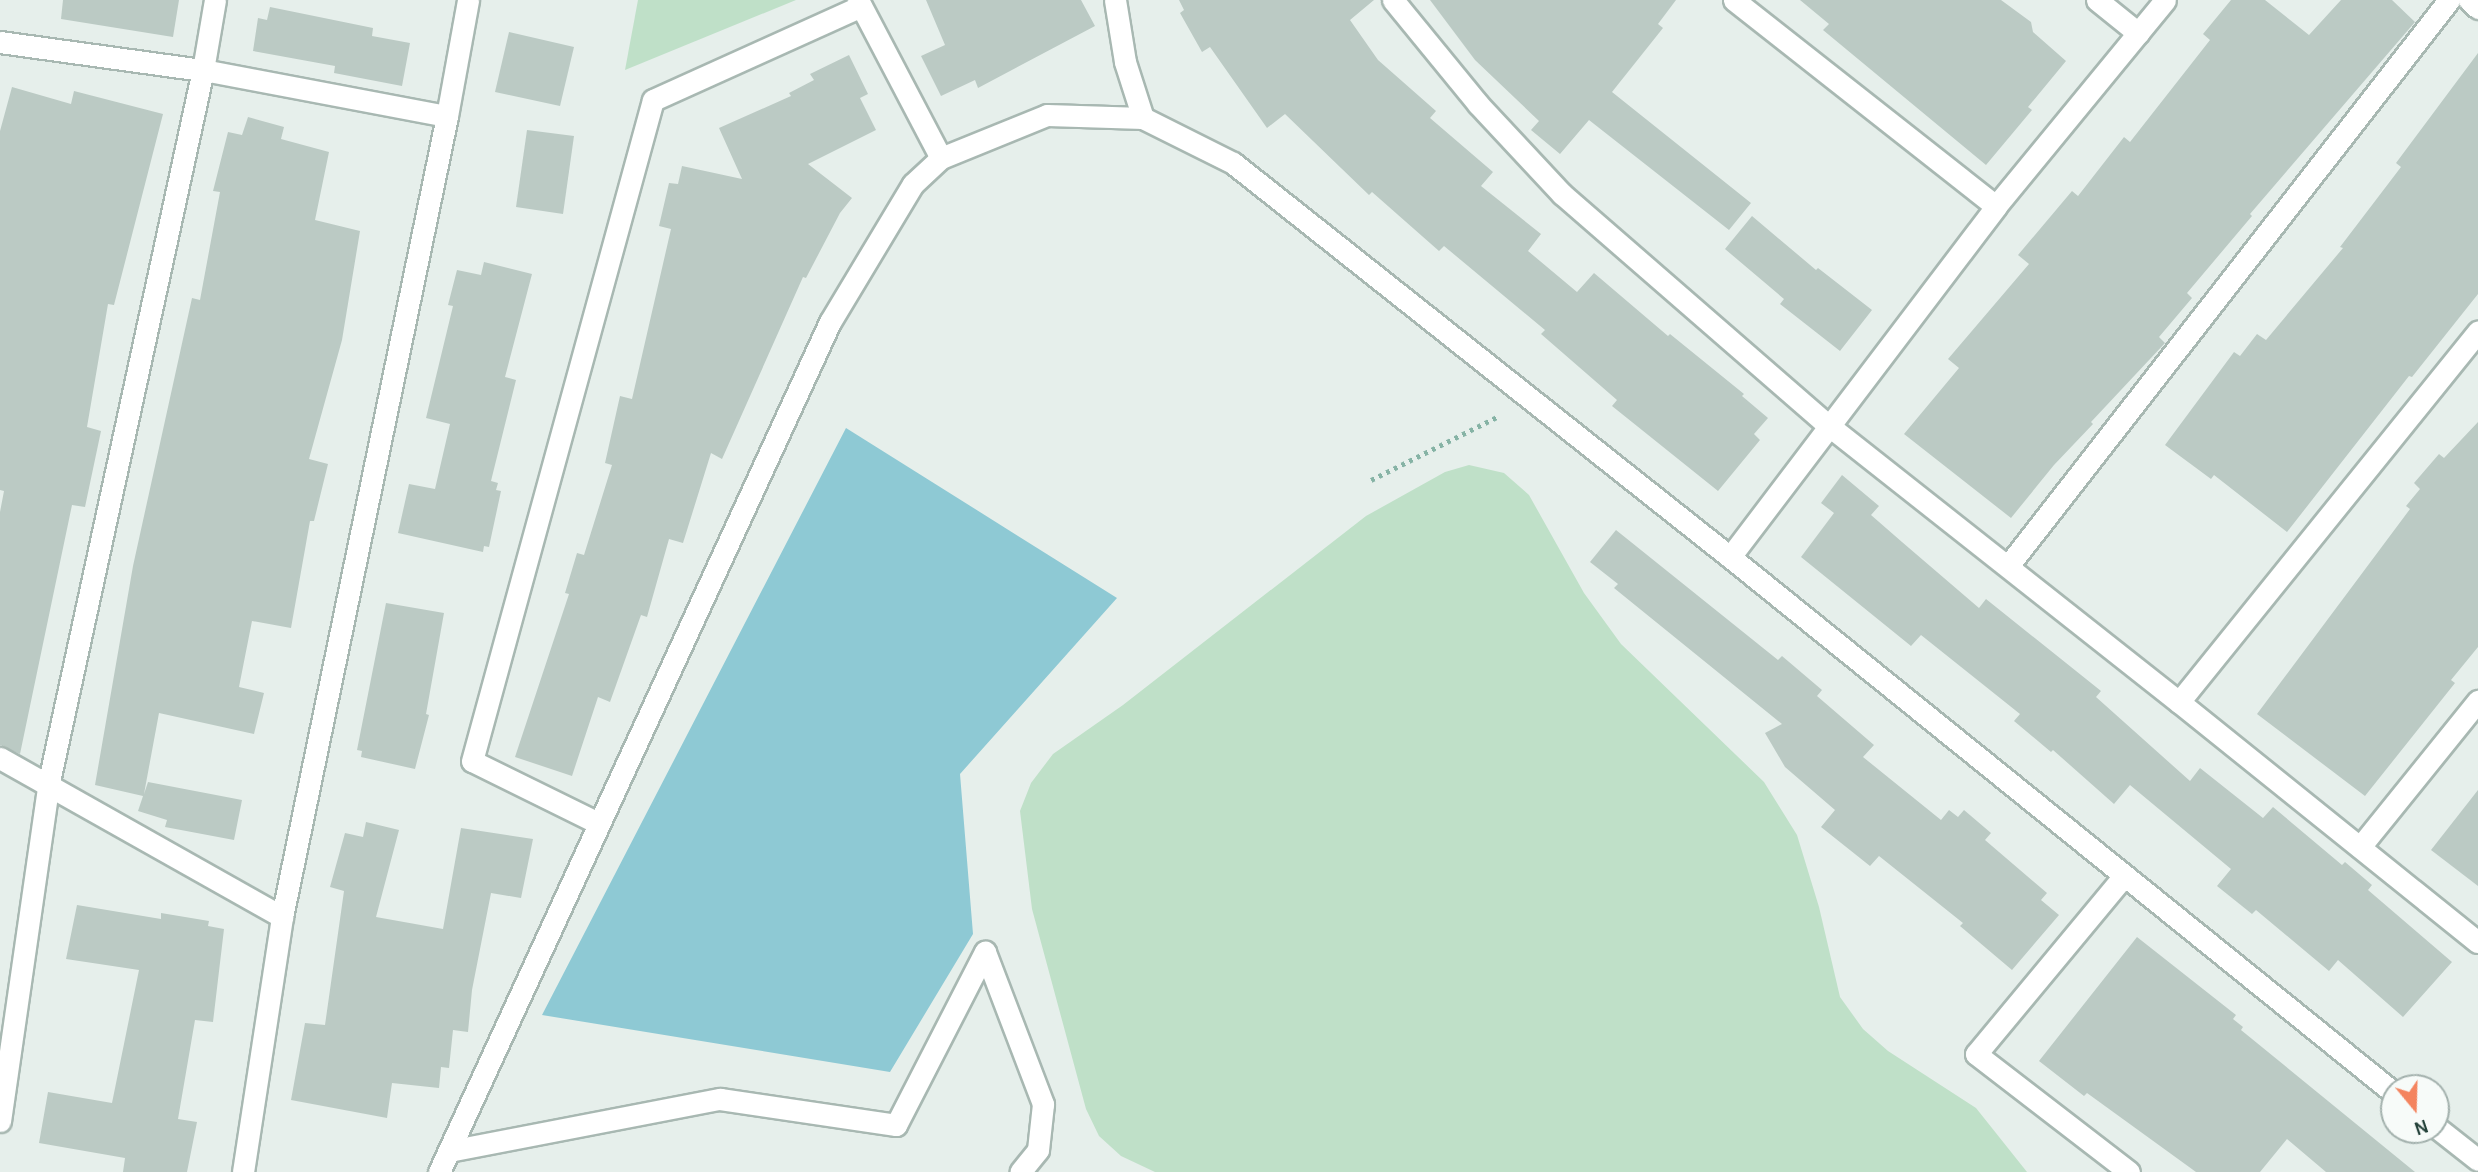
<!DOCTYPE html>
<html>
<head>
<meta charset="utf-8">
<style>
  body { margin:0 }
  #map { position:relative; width:2478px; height:1172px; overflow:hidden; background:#e6efeb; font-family:Karla,sans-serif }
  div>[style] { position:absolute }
  .green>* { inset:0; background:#bfe0c8 }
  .water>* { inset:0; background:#8ec9d4 }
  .building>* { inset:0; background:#bbcac4 }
  .path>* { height:4.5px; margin-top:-2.25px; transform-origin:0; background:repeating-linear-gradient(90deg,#86b3a5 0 3.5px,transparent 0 8.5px) }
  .roads { filter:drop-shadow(2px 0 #a8b8b2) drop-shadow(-2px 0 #a8b8b2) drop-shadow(0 2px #a8b8b2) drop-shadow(0 -2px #a8b8b2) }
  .minor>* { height:21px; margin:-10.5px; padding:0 10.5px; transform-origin:10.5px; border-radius:10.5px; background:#fff }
  .tertiary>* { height:21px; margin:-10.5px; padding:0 10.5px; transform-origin:10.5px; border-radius:10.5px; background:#fff }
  span { translate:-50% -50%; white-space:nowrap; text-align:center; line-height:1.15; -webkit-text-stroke:7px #f7fbf9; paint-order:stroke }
  .north { position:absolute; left:2380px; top:1074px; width:70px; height:70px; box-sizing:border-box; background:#f7fbf9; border:2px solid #a3b1ad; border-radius:50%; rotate:161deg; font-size:19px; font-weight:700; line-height:28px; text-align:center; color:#24423a }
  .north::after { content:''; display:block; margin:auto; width:24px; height:32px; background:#f4845f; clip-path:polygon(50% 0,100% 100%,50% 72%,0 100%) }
</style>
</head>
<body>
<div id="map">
  <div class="green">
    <i style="clip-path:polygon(638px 0,796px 0,625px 70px)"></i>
    <i style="clip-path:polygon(1469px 465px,1504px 473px,1529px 495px,1584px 593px,1621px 644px,1764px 782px,1797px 835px,1819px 907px,1840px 997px,1863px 1029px,1888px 1051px,1976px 1108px,2027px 1172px,1155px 1172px,1121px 1156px,1099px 1136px,1086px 1109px,1032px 909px,1020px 811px,1031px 783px,1053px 754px,1123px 705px,1366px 516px,1445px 472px)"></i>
  </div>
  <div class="water">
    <i style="clip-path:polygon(846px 428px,1117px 598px,960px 774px,973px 934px,890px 1072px,542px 1015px)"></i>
  </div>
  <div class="building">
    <i style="clip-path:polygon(63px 0,179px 0,173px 37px,61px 19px)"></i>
    <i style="clip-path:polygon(926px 0,1081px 0,1095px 26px,978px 88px,975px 80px,941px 96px,921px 56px,945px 45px)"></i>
    <i style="clip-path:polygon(1179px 0,1374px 0,1350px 20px,1378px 60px,1436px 111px,1430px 118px,1493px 172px,1481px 186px,1541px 234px,1528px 251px,1577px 292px,1594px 273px,1668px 336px,1670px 334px,1744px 394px,1742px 396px,1768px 418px,1754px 434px,1760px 440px,1718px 491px,1612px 406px,1617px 400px,1541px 334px,1545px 330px,1444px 246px,1439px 251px,1372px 192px,1369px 195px,1285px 114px,1267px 128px,1210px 47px,1202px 52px,1180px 13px,1184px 10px)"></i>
    <i style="clip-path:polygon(1430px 0,1676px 0,1658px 24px,1663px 28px,1612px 92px,1751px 203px,1729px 230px,1589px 120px,1560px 154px,1531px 130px,1539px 121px,1475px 60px)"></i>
    <i style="clip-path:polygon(1800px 0,2001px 0,2031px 22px,2033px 32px,2066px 61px,2028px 107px,2032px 110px,1986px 165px,1823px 30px,1829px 24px)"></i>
    <i style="clip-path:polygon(2231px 0,2265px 0,2309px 35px,2341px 0,2392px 0,2415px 22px,2250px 214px,2252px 216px,2187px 293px,2192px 298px,2159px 337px,2165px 343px,2091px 422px,2093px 424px,2054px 465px,2011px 518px,1904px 434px,1959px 368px,1948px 359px,2029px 264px,2018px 255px,2072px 191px,2078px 196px,2124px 137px,2130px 142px,2210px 40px,2203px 34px)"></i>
    <i style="clip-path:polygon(270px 7px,373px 28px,372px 36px,410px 43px,402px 86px,334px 73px,335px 66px,253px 51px,258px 18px,267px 20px)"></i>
    <i style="clip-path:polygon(509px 32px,574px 47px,560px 106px,495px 92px)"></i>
    <i style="clip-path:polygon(2478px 53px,2478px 294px,2412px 377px,2409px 376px,2287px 532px,2214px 475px,2211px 479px,2165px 445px,2234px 352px,2240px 356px,2257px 334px,2266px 340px,2343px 248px,2340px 247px,2401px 167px,2396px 163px)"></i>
    <i style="clip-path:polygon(849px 55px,868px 94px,860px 98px,876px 130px,808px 164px,852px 198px,840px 213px,806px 278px,803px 277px,722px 459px,711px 453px,683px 543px,669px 539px,647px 617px,641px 615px,610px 702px,598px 697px,572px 776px,515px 757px,569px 594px,565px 593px,577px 553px,584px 555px,612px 465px,605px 463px,620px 396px,632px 399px,671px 229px,659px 226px,669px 183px,678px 184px,682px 166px,742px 179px,719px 128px,791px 96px,789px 93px,814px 80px,810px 74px)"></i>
    <i style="clip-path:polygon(12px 87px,71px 104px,74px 91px,163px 114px,114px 305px,108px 304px,87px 427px,101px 431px,85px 507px,72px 505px,20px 754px,0 745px,0 512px,4px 491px,0 490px,0 131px)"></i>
    <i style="clip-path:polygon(248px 117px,284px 127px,281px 139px,329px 152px,315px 220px,360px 231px,342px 340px,309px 459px,328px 464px,314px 521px,310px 521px,291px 628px,252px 621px,239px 687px,264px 693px,254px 734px,159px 713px,144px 794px,148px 782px,242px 800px,234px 840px,165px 827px,167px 820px,138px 811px,143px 796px,95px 785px,133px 566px,192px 298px,200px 300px,220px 192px,213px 191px,228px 132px,242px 135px)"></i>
    <i style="clip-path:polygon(527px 130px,574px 136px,563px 214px,516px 207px)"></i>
    <i style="clip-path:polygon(1752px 216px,1816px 270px,1818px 268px,1872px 310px,1840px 351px,1780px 304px,1784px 299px,1725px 249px)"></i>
    <i style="clip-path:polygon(484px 262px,532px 274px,505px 377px,516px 380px,491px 481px,498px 483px,496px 490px,501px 491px,489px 547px,484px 546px,483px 552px,398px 533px,409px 484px,435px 489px,450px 424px,426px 418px,453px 306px,448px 305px,457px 270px,481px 275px)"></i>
    <i style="clip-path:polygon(2478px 422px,2478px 647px,2451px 680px,2455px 683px,2365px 796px,2257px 714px,2410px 509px,2406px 506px,2420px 489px,2414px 483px,2439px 454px,2444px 458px)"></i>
    <i style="clip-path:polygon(1842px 475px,1879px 506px,1871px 515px,1902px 542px,1979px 608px,1986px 599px,2101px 691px,2096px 697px,2190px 781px,2200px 768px,2263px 818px,2273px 807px,2342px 865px,2345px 862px,2372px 885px,2368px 890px,2452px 962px,2403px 1017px,2338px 960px,2329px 971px,2256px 910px,2252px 914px,2217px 886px,2231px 869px,2130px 785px,2114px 804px,2053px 750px,2051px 752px,2014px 721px,2020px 714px,1921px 635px,1911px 646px,1801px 557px,1834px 513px,1821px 503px)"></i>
    <i style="clip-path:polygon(1616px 530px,1778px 660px,1782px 656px,1822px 690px,1817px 696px,1874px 745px,1863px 757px,1941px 820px,1949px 810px,1958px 817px,1964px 810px,1991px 833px,1985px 840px,2047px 893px,2041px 900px,2059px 915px,2012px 970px,1960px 926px,1963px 923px,1879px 856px,1870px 866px,1821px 827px,1835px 810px,1785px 767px,1765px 733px,1782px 724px,1614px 588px,1618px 584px,1590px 562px)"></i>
    <i style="clip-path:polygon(386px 603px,444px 613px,426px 714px,429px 715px,415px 769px,361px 757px,362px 751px,357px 750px)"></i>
    <i style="clip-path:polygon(2478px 790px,2478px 886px,2431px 850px)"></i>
    <i style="clip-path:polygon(366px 822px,399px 830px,376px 917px,443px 929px,461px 828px,533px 839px,521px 898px,491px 893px,472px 990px,468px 1032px,453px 1030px,449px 1068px,441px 1067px,439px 1088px,392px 1083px,387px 1118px,291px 1100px,305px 1023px,325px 1025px,344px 891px,330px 887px,345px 833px,363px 837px)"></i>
    <i style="clip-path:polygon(77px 905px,161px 919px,161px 913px,209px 921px,208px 926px,224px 929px,213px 1022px,195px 1020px,178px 1119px,197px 1122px,187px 1172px,123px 1172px,125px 1158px,39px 1143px,48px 1092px,112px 1103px,139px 970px,66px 959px)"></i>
    <i style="clip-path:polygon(2137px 937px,2236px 1015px,2233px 1019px,2243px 1027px,2241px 1030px,2415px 1172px,2326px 1172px,2287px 1139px,2260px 1172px,2196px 1172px,2087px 1093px,2084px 1096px,2039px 1061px)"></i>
  </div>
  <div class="path">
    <i style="left:1371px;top:480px;width:143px;rotate:-26.6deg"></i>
  </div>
  <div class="roads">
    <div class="minor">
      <i style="left:858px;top:0;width:178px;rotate:62.3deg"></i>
      <i style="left:1115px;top:0;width:63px;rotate:80.8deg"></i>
      <i style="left:1125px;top:62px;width:59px;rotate:72.2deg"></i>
      <i style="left:1393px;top:0;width:134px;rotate:50.7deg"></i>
      <i style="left:1478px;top:104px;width:123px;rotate:47deg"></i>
      <i style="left:1562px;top:194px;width:352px;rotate:41deg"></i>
      <i style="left:1828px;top:425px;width:447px;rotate:38.3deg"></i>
      <i style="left:2179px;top:702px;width:476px;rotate:-51.1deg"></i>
      <i style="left:1734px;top:0;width:333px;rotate:38.2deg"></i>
      <i style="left:2097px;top:0;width:53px;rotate:38.8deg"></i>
      <i style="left:2469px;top:0;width:12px;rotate:42deg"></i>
      <i style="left:0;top:42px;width:205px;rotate:7.9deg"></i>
      <i style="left:203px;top:70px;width:248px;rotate:10.7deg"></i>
      <i style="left:1730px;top:557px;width:440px;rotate:-52.8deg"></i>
      <i style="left:1996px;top:206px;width:266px;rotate:-50.6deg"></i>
      <i style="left:2008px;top:566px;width:718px;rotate:-52.08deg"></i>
      <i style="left:2179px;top:702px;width:383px;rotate:38.8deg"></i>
      <i style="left:0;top:758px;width:324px;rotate:29.4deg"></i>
      <i style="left:598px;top:823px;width:140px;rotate:-153.8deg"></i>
      <i style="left:472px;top:761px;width:685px;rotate:-74.69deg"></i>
      <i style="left:653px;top:100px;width:228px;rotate:-24.3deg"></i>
      <i style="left:2360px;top:847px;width:188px;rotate:-51.1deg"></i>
      <i style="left:2123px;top:877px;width:230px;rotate:129.7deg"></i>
      <i style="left:1976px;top:1054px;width:193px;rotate:37.6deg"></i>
      <i style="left:0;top:1121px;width:338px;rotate:-81.8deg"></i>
      <i style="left:48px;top:786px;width:733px;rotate:-77.79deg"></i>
      <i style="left:203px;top:70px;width:71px;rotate:-80.3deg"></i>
      <i style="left:449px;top:1151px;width:276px;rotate:-10.9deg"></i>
      <i style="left:720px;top:1099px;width:178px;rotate:8.4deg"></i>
      <i style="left:896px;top:1125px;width:195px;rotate:-62.8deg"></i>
      <i style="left:985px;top:952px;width:163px;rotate:69.1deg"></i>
      <i style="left:1043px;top:1104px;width:46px;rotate:96.2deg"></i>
      <i style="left:1038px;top:1150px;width:28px;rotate:129deg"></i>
    </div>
    <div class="tertiary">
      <i style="left:2436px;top:1127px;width:53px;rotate:38.2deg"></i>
      <i style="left:243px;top:1172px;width:258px;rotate:-81.3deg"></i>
      <i style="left:282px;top:917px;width:818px;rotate:-78.36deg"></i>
      <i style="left:447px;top:116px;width:118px;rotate:-79.7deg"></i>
      <i style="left:439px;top:1172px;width:936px;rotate:-65.3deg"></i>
      <i style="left:830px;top:322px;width:161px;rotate:-59deg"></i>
      <i style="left:913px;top:184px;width:38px;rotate:-43deg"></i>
      <i style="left:941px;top:158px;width:114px;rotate:-22.1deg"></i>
      <i style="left:1047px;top:115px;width:96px;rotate:1.8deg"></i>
      <i style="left:1143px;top:118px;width:101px;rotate:26.6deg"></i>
      <i style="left:1233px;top:163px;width:634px;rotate:38.41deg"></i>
      <i style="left:1730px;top:557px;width:853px;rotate:38.91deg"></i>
    </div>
  </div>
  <div class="north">N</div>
</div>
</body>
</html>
